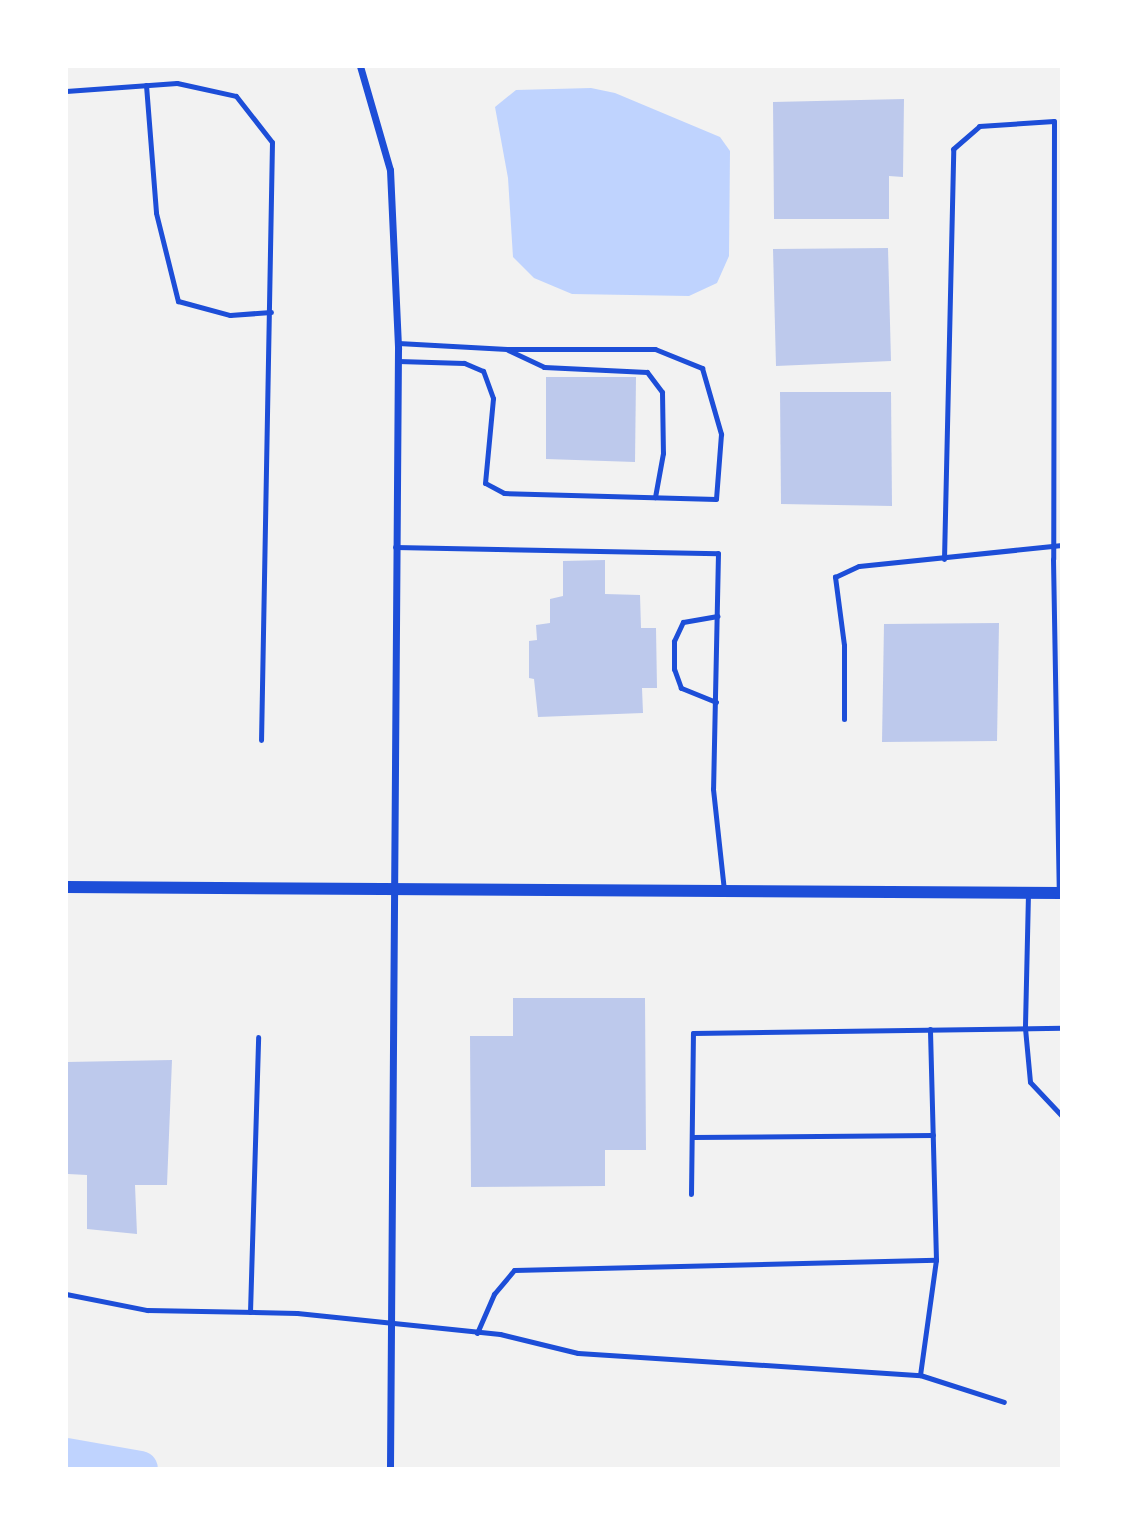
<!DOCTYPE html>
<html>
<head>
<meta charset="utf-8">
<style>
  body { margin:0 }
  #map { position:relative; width:1128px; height:1535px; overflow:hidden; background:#f2f2f2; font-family:Cabin,sans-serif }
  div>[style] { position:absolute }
  .water>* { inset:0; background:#bfd3fe }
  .canal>* { height:35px; margin:-17.5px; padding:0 17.5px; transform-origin:17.5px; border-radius:17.5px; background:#bfd3fe }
  .building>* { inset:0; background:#bdc9ec }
  .service>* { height:5px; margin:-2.5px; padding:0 2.5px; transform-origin:2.5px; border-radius:2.5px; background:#1d4ed8 }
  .minor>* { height:7px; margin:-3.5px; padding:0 3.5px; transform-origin:3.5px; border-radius:3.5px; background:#1d4ed8 }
  .tertiary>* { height:12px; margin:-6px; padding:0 6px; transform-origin:6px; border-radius:6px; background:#1d4ed8 }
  span { translate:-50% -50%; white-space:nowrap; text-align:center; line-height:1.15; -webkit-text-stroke:5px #fff; paint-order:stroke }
  .frame { position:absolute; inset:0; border:68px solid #fff; pointer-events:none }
</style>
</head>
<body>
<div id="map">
  <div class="water">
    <i style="clip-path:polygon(591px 88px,615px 93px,720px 137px,730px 151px,729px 256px,717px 283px,689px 296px,572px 294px,534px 278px,513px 257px,508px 178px,495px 107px,516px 90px)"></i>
  </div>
  <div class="canal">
    <i style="left:66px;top:1455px;width:75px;rotate:10deg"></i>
  </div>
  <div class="building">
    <i style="clip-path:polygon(904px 99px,903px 177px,889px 176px,889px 219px,774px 219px,773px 102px)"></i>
    <i style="clip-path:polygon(888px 248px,891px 361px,776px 366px,773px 249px)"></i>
    <i style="clip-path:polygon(546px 377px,636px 377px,635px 462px,546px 459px)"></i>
    <i style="clip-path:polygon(780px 392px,891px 392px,892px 506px,781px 504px)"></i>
    <i style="clip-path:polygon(605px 560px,605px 594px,640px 595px,641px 628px,656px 628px,657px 688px,642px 688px,643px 713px,538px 717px,534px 679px,529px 678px,529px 641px,537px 640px,536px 625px,550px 623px,550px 599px,563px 596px,563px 561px)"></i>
    <i style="clip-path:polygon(999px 623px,997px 741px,882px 742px,884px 624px)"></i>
    <i style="clip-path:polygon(513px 998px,645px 998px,646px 1150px,605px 1150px,605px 1186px,471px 1187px,470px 1036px,513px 1036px)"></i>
    <i style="clip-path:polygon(172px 1060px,167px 1185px,135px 1185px,137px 1234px,87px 1229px,87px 1175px,68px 1174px,67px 1062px)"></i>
  </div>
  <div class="service">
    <i style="left:146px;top:85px;width:128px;rotate:85.5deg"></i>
    <i style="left:156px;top:213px;width:91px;rotate:76deg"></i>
    <i style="left:178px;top:301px;width:54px;rotate:15.1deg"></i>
    <i style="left:230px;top:315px;width:41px;rotate:-4.2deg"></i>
    <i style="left:66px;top:91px;width:111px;rotate:-4.1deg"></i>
    <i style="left:177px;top:83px;width:60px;rotate:12.4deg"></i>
    <i style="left:236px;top:96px;width:58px;rotate:52deg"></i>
    <i style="left:272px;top:142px;width:598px;rotate:91.05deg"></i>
    <i style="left:398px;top:343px;width:109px;rotate:3.2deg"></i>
    <i style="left:507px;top:349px;width:148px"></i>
    <i style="left:655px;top:349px;width:51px;rotate:22deg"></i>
    <i style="left:702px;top:368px;width:69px;rotate:73.9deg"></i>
    <i style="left:721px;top:434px;width:65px;rotate:94.4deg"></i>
    <i style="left:716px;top:499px;width:212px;rotate:-178.4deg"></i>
    <i style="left:504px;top:493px;width:21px;rotate:-152deg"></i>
    <i style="left:485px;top:483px;width:85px;rotate:-84.6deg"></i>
    <i style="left:493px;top:398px;width:29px;rotate:-110deg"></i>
    <i style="left:483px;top:371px;width:21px;rotate:-157deg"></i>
    <i style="left:464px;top:363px;width:66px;rotate:-178.3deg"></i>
    <i style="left:508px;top:350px;width:40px;rotate:25deg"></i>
    <i style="left:544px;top:367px;width:103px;rotate:2.8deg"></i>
    <i style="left:647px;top:372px;width:25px;rotate:53deg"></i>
    <i style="left:662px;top:392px;width:61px;rotate:89.1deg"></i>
    <i style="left:663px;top:453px;width:45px;rotate:100.3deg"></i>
    <i style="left:395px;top:547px;width:323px;rotate:1.1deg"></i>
    <i style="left:718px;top:553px;width:236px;rotate:91.2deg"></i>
    <i style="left:713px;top:789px;width:102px;rotate:83.8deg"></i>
    <i style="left:944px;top:559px;width:410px;rotate:-88.7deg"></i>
    <i style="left:953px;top:149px;width:35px;rotate:-41deg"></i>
    <i style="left:979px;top:126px;width:75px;rotate:-3.8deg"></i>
    <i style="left:1054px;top:121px;width:438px;rotate:90.1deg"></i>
    <i style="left:1053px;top:559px;width:334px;rotate:89deg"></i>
    <i style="left:716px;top:702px;width:38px;rotate:-158deg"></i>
    <i style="left:681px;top:688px;width:20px;rotate:-110deg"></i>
    <i style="left:674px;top:669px;width:28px;rotate:-90deg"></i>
    <i style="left:674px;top:641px;width:21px;rotate:-65deg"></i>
    <i style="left:683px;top:622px;width:35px;rotate:-10deg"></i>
    <i style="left:844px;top:719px;width:74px;rotate:-90deg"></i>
    <i style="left:844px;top:645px;width:69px;rotate:-97.5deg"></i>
    <i style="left:835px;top:577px;width:26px;rotate:-25deg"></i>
    <i style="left:859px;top:566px;width:204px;rotate:-5.9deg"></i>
    <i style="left:1028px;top:893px;width:135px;rotate:91.3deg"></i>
    <i style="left:1025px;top:1028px;width:54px;rotate:84.7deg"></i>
    <i style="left:1030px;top:1082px;width:47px;rotate:46.7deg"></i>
    <i style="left:692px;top:1137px;width:241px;rotate:-0.5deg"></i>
    <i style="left:691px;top:1194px;width:161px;rotate:-89.3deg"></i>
    <i style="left:693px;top:1033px;width:369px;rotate:-0.8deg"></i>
    <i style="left:66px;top:1294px;width:83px;rotate:11.2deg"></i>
    <i style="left:147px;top:1310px;width:150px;rotate:1.1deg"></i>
    <i style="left:297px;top:1313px;width:204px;rotate:5.9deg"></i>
    <i style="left:500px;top:1334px;width:80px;rotate:13.7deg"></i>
    <i style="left:578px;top:1353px;width:343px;rotate:3.7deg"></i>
    <i style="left:920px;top:1375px;width:88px;rotate:17.8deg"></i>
    <i style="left:250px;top:1312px;width:275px;rotate:-88.3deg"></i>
    <i style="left:477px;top:1333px;width:43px;rotate:-66.4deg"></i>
    <i style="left:494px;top:1294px;width:31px;rotate:-50deg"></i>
    <i style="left:514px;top:1270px;width:422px;rotate:-1.4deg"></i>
    <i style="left:920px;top:1375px;width:116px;rotate:-82.1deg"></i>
    <i style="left:936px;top:1260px;width:231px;rotate:-91.5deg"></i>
  </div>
  <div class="minor">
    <i style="left:360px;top:66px;width:108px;rotate:73.9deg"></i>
    <i style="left:390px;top:170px;width:179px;rotate:87.4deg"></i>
    <i style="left:398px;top:349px;width:1119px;rotate:90.41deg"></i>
  </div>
  <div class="tertiary">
    <i style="left:66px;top:887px;width:996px;rotate:0.35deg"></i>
  </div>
  <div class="frame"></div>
</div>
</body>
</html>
